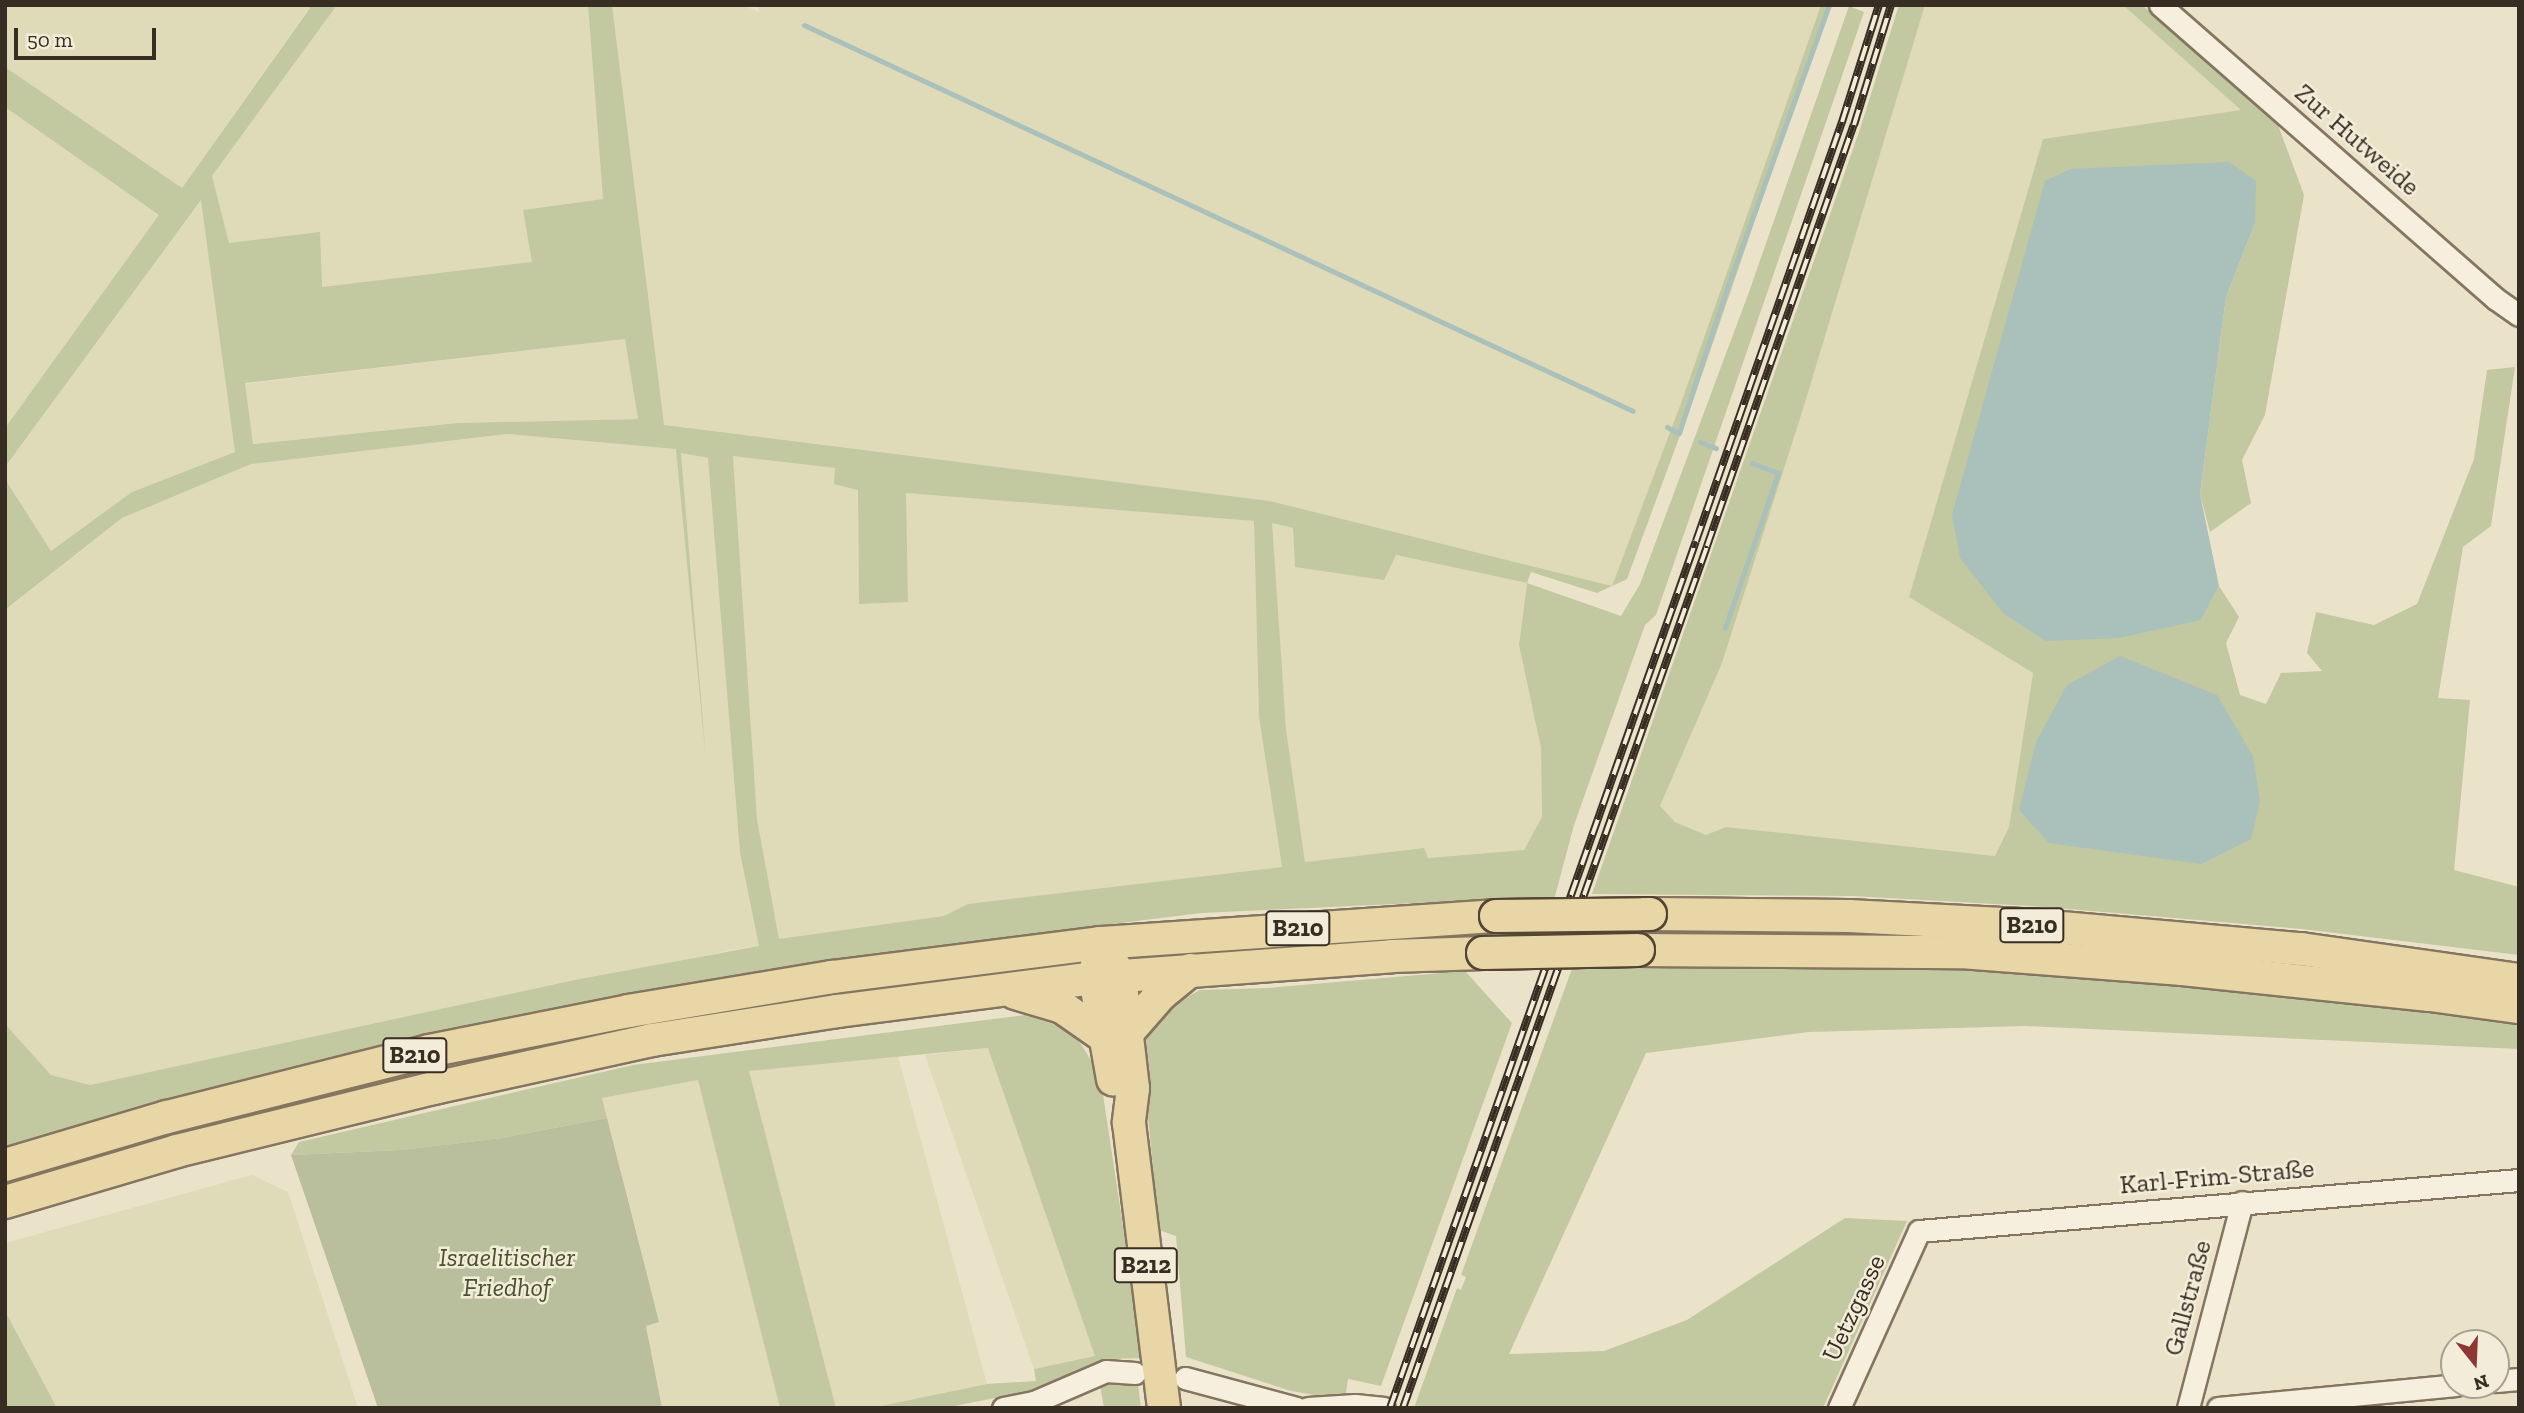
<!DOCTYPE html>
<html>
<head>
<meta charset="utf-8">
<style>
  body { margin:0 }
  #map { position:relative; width:2524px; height:1413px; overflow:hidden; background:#ebe2ca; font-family:"Zilla Slab",serif }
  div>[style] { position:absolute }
  .farmland>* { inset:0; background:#dfdab8 }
  .green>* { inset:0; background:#c2c89f }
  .cemetery>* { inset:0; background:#b9be9d }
  .water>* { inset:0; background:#aac0ba }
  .stream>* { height:5px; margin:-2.5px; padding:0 2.5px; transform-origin:2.5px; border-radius:2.5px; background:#aac0ba }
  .roads { filter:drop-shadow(2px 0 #857560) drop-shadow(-2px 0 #857560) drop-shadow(0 2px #857560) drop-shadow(0 -2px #857560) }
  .minor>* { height:21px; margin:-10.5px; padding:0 10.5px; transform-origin:10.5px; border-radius:10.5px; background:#f6efdd }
  .primary>* { height:32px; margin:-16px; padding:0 16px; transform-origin:16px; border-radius:16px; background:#e9d6a7 }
  .rail>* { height:8px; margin-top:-4px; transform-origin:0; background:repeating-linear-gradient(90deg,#f3ecd9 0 16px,#382d22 0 32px); box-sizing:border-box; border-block:2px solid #382d22 }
  .bridges { filter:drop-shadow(2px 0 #544434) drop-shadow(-2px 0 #544434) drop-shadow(0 2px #544434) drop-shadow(0 -2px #544434) }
  .primary-bridge>* { height:32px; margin:-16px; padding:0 16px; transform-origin:16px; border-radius:16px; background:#e9d6a7 }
  span { translate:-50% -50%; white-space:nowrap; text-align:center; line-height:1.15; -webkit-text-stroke:5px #f3ecd9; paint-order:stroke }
  .shield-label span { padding:2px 5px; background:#f3ecd9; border:2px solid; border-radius:5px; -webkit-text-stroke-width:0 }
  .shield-label { font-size:24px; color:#382d22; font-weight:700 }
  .street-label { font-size:26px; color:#382d22 }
  .park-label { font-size:26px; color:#47522b; font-style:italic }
  .frame { position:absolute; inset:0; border:7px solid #382d22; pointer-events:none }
  .north { position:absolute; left:2440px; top:1329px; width:70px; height:70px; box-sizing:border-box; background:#f3ecd9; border:2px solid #a8a090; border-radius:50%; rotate:162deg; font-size:19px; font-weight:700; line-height:28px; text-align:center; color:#382d22 }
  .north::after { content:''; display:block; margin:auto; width:24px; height:32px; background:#8e3836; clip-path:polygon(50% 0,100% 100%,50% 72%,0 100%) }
  .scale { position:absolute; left:14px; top:28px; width:142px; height:32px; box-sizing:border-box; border:4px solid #382d22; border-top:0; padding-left:9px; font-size:21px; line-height:24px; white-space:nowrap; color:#382d22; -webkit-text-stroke:5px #f3ecd9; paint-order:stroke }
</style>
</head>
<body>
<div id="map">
  <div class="farmland">
    <i style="clip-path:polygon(5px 5px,307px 5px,310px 7px,182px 188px,5px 67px)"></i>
    <i style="clip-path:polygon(337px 5px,588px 5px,603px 199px,523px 210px,533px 262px,321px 287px,228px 243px,212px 176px)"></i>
    <i style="clip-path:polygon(612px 5px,742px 5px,759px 12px,758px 5px,1821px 5px,1681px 403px,1612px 586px,1270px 501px,663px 425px)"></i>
    <i style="clip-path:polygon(1925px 5px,2123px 5px,2242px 110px,2043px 139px,1909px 597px,2033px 673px,2009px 827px,1995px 856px,1726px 827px,1706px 835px,1675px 822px,1660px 806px,1722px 663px,1804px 406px)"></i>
    <i style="clip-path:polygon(5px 107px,160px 215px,5px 428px)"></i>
    <i style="clip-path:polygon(202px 199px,235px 452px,132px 492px,51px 551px,5px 479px,5px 467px)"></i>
    <i style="clip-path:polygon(625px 339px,639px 419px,458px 423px,253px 444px,244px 384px)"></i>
    <i style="clip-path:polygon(507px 434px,677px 449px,699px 683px,681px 453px,708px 458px,740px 853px,759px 946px,731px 950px,90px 1085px,51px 1075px,5px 1024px,5px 611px,122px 518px,251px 464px)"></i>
    <i style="clip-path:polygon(733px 456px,836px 468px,858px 490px,859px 604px,908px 602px,905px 493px,1254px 521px,1259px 717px,1282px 867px,969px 904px,944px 916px,779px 940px,757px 820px)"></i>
    <i style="clip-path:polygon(1271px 523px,1293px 528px,1295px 567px,1396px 555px,1527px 583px,1519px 645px,1541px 748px,1542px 817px,1524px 850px,1428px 858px,1423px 848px,1305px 862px,1286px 729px)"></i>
    <i style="clip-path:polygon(989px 1048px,1096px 1356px,1034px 1369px,925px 1055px)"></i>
    <i style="clip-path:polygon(898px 1056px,987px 1384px,871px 1408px,836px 1408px,748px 1071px)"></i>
    <i style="clip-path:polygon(698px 1080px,780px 1408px,662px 1408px,646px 1325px,659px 1322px,601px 1098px)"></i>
    <i style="clip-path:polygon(252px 1175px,288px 1192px,358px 1408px,57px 1408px,5px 1311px,5px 1243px)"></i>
  </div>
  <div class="green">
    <i style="clip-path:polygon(evenodd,307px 5px,337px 5px,212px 176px,229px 243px,320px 232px,322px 287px,532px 262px,523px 210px,603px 199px,588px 5px,612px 5px,664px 425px,1270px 501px,1612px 586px,1681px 403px,1821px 5px,1829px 5px,1696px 392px,1627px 579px,1597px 593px,1531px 572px,1527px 583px,1621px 616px,1640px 584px,1749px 292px,1849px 6px,1864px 12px,1656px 615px,1645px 625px,1574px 825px,1554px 900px,1482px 900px,1201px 913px,918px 948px,649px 994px,5px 1150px,5px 1024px,51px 1075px,90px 1085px,575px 980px,759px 946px,740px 853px,708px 458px,681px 453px,706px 760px,676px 449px,507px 434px,251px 464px,122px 518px,5px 610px,5px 479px,51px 551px,132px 492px,235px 452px,201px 200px,5px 467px,5px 428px,159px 215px,5px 107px,5px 67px,182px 188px,310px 8px,307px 5px,625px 339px,638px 419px,458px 423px,253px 444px,245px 383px,625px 339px,307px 5px,733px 456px,835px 468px,834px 484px,858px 490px,859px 604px,908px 602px,906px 493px,1254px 521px,1259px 717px,1282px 867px,968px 904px,944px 916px,779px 939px,757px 819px,733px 456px,307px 5px,1272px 523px,1293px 528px,1295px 567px,1384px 580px,1396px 555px,1527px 583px,1519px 645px,1541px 748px,1542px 817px,1524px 850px,1428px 858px,1424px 848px,1305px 862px,1286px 729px,1272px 523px)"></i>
    <i style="clip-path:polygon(1899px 5px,1925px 5px,1804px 406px,1722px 663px,1660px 806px,1675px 822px,1706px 835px,1726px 827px,1995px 856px,2009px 827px,2033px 673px,1909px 597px,2043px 139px,2241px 110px,2123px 5px,2142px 5px,2278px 125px,2304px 195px,2265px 415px,2242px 460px,2251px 503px,2210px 532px,2200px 494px,2226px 297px,2255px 223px,2071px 169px,2201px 620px,2219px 586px,2239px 617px,2226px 643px,2240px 695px,2266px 704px,2281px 673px,2322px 671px,2307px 653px,2316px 612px,2374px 625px,2417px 604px,2474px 459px,2487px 370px,2515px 367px,2491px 526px,2463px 547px,2438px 698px,2470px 700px,2454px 870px,2519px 887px,2519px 955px,2302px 929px,2045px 907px,1852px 896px,1592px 894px,1860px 129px)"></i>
    <i style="clip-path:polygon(1078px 960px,1088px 968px,974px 981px,5px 1188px,5px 1176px,346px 1082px,783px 996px)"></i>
    <i style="clip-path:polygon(1646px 964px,1851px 965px,2037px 971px,2511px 1021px,2519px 1023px,2519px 1049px,2025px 1026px,1808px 1032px,1646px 1053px,1509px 1354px,1604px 1351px,1687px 1320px,1845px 1218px,1907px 1221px,1823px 1408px,1414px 1408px,1457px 1288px,1461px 1290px,1466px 1277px,1461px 1275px,1573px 966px)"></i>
    <i style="clip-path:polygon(1465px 971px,1512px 1023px,1381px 1386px,1348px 1379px,1346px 1393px,1333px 1398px,1291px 1391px,1186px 1357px,1176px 1236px,1159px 1230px,1142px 1055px,1150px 1027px,1165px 1009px,1200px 990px,1268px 988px)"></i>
    <i style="clip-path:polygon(1025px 1015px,1065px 1028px,1081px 1044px,1100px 1075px,1143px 1358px,1111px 1359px,1025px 1392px,944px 1408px,871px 1408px,987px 1384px,1036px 1381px,1034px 1369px,1095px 1356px,988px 1048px,749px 1071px,836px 1408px,780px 1408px,698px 1080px,602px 1098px,607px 1118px,502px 1138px,401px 1150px,291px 1155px,299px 1142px,633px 1065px)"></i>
    <i style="clip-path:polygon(5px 1311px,57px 1408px,5px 1408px)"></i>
    <i style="clip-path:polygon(1138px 1384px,1141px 1408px,1104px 1408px,1100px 1385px)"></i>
  </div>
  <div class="cemetery">
    <i style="clip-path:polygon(607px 1118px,659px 1322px,646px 1326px,662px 1408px,378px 1408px,291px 1155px,401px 1150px,502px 1138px)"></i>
  </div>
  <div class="water">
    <i style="clip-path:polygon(2229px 162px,2256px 181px,2255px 223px,2226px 297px,2200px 494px,2219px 586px,2201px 620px,2119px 638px,2046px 641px,2003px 613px,1960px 558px,1952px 515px,2045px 181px,2071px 169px)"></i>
    <i style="clip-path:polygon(2120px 656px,2217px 695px,2253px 756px,2260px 802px,2251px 839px,2201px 864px,2049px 843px,2019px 810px,2036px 742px,2067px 685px)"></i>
  </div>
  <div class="stream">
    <i style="left:804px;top:25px;width:914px;rotate:24.97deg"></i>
    <i style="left:1667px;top:427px;width:13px;rotate:27deg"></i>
    <i style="left:1679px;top:433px;width:150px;rotate:-71.7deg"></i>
    <i style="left:1726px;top:291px;width:304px;rotate:-70.2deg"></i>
    <i style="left:1700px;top:442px;width:17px;rotate:21deg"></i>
    <i style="left:1725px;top:628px;width:164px;rotate:-71.1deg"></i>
    <i style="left:1778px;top:473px;width:28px;rotate:-159deg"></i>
  </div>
  <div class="roads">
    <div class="minor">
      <i style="left:2160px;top:5px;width:446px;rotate:41.2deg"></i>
      <i style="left:2496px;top:299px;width:28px;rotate:35deg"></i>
      <i style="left:1185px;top:1378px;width:116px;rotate:15deg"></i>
      <i style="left:2496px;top:1381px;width:23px;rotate:-5deg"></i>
      <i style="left:1003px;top:1408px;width:32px;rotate:-11deg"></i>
      <i style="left:1034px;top:1402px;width:78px;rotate:-23.3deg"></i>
      <i style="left:1106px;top:1371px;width:29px;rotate:4deg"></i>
      <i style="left:1308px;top:1408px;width:47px;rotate:-3.7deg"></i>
      <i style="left:1355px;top:1405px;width:29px;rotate:6deg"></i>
      <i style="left:1839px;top:1408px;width:194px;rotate:-65.7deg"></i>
      <i style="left:1919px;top:1231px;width:602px;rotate:-4.86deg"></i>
      <i style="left:2188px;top:1408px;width:213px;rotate:-75.3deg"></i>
      <i style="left:2218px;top:1408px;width:239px;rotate:-5.5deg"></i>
    </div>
    <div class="primary">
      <i style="left:1650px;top:914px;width:199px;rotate:0.6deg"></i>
      <i style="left:1849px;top:916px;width:192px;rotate:3deg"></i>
      <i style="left:2041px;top:926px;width:261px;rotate:5.1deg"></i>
      <i style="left:2301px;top:949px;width:220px;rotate:8.1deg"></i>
      <i style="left:1638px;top:950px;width:323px;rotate:0.4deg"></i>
      <i style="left:1961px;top:952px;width:222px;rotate:4.4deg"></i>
      <i style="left:2182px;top:969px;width:249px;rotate:6deg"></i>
      <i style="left:2430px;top:995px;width:90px;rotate:7.7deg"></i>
      <i style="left:1098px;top:958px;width:20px;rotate:99deg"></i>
      <i style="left:1095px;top:978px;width:103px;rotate:79.9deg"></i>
      <i style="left:1110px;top:959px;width:20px;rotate:60deg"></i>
      <i style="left:1120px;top:976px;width:113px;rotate:83.4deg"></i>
      <i style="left:1133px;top:1088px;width:35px;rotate:97deg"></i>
      <i style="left:1129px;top:1123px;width:287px;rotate:83deg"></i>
      <i style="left:1015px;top:993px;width:49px;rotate:16.6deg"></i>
      <i style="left:1062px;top:1007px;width:52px;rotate:34.9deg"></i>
      <i style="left:1127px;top:1033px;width:52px;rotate:-48.9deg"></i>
      <i style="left:1161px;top:994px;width:38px;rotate:-39deg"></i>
      <i style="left:5px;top:1165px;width:169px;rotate:-16.5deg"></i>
      <i style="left:167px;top:1117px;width:270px;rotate:-14.1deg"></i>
      <i style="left:429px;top:1051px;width:204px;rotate:-11.3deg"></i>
      <i style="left:629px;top:1011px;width:206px;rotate:-9.5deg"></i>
      <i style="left:832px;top:977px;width:270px;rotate:-7.2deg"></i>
      <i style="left:1100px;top:943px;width:397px;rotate:-3.9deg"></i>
      <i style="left:5px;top:1202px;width:179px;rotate:-16.5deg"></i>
      <i style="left:177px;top:1151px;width:265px;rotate:-13.8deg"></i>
      <i style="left:434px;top:1088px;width:223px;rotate:-12.4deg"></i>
      <i style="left:652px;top:1040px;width:187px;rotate:-8.9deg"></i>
      <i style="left:837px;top:1011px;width:260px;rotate:-7.3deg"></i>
      <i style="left:1095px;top:978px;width:298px;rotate:-4.2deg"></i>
      <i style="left:1392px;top:956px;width:91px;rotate:-1.9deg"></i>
    </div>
  </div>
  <div class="rail">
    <i style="left:1390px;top:1408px;width:919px;rotate:-70.56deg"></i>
    <i style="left:1696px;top:541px;width:444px;rotate:-70.8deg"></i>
    <i style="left:1842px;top:122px;width:123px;rotate:-72.5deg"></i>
    <i style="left:1403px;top:1408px;width:914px;rotate:-70.57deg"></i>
    <i style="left:1707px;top:546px;width:446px;rotate:-70.8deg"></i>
    <i style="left:1854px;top:125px;width:126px;rotate:-72.9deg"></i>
  </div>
  <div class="bridges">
    <div class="primary-bridge">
      <i style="left:1496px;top:916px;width:154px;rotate:-0.7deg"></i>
      <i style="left:1483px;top:953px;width:155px;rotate:-1.1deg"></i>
    </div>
  </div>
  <div class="shield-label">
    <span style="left:2032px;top:925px">B210</span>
    <span style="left:1298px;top:928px">B210</span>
    <span style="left:415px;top:1055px">B210</span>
    <span style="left:1146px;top:1265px">B212</span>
  </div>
  <div class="street-label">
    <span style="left:2357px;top:140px;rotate:41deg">Zur Hutweide</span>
    <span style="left:2217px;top:1177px;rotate:-5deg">Karl-Frim-Straße</span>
    <span style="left:2188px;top:1298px;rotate:-75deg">Gallstraße</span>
    <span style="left:1854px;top:1308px;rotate:-65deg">Uetzgasse</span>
  </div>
  <div class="park-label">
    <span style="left:507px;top:1273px">Israelitischer<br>Friedhof</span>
  </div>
  <div class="frame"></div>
  <div class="north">N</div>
  <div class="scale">50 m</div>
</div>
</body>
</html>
